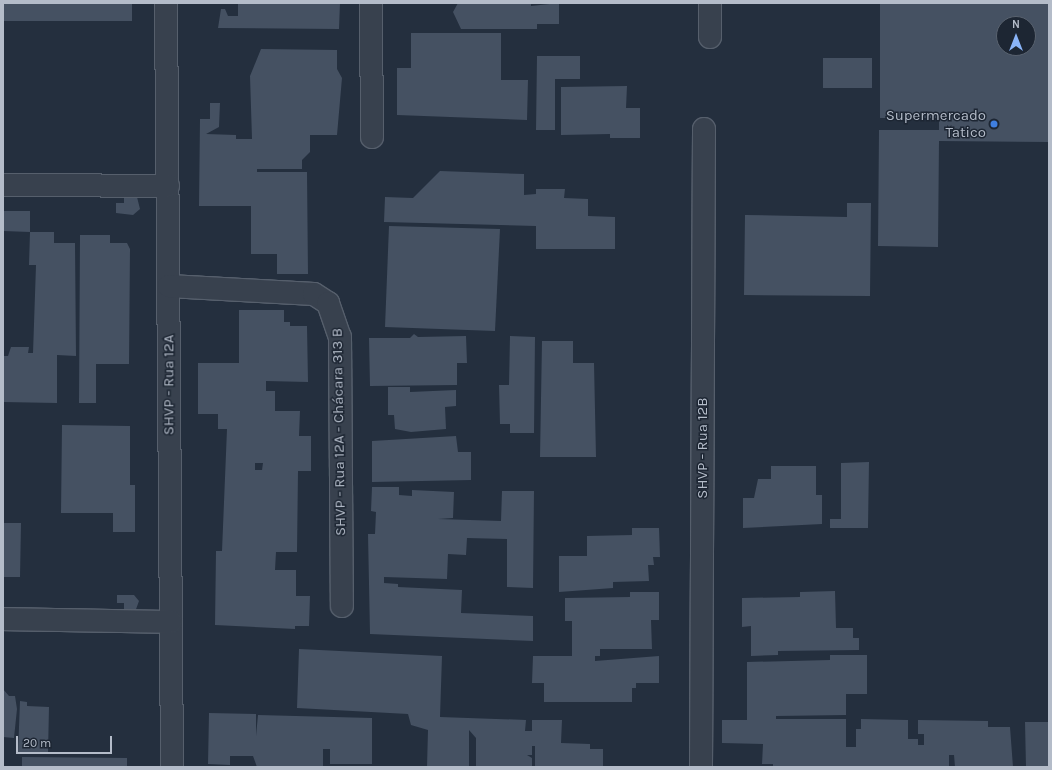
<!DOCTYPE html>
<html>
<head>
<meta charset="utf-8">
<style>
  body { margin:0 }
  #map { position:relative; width:1052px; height:770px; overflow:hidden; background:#242f3e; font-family:Karla,sans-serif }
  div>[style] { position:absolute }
  .building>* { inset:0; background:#455162 }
  .roads { filter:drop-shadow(1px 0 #565f6c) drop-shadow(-1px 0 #565f6c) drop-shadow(0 1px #565f6c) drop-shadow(0 -1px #565f6c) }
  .minor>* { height:22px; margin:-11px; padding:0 11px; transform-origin:11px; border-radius:11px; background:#38414e }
  .dots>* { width:11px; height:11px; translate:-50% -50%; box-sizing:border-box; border:2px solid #1d2633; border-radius:50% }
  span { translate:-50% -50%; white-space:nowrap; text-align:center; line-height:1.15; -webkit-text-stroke:3px #1d2633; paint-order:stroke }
  .poi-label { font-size:15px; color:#b4bcc9 }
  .right { translate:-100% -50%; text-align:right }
  .street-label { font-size:15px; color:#b4bcc9 }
  .frame { position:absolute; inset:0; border:4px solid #b4bcc9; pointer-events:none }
  .north { position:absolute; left:996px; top:16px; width:40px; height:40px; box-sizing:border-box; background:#1d2633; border:1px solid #59626f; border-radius:50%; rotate:0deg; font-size:11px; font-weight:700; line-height:16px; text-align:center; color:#b4bcc9 }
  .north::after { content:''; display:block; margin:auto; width:14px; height:18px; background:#8ab4f8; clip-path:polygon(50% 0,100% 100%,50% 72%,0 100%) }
  .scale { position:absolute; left:16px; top:736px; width:96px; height:18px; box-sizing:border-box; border:2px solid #b4bcc9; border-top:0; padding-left:5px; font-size:12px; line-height:14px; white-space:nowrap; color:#b4bcc9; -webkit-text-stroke:3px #1d2633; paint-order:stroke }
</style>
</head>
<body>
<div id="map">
  <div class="building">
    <i style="clip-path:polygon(3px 3px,132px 3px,132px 21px,3px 21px)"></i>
    <i style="clip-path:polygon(238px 3px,340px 3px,339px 29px,218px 28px,221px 9px,225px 9px,228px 16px,238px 16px)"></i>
    <i style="clip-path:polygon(458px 3px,531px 3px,531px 6px,559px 3px,559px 24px,537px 24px,537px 29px,461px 29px,453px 12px)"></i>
    <i style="clip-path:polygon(evenodd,880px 3px,1049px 3px,1049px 142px,939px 141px,938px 247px,878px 246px,879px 130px,939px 130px,939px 118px,880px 118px,880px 3px,1004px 24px,1028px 24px,1028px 48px,1004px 48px,1004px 24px)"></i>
    <i style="clip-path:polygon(411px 33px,501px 33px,501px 80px,528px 80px,527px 120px,397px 115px,397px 68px,411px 68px)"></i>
    <i style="clip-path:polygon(261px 49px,337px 50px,337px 69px,342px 78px,337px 135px,310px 135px,310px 152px,302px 160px,302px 169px,257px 169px,257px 172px,307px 172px,308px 274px,277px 274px,277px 254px,251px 254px,251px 206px,199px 206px,200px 119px,210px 119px,210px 103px,220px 103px,219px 127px,206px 134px,236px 135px,236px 139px,252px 139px,250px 76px)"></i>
    <i style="clip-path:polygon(537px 56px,580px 56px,580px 79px,555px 79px,555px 130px,536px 130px)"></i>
    <i style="clip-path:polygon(823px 58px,872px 58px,872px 88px,823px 88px)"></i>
    <i style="clip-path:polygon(627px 86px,626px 108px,640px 108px,640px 138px,610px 138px,610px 134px,561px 135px,561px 87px)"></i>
    <i style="clip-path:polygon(440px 171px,524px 174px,524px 195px,536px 194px,536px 189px,565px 189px,564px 198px,588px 199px,588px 216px,615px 217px,615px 249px,536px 249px,536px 226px,384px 222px,385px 197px,413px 198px)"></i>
    <i style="clip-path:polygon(124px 197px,137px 197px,140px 209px,133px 215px,116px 213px,116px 203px,124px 203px)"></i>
    <i style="clip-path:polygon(847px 203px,871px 203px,870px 296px,744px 295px,745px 215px,847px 217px)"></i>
    <i style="clip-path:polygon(3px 211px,30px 211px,30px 232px,3px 231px)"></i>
    <i style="clip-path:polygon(389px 226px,500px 229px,495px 331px,385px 327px)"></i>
    <i style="clip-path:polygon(30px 232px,54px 232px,54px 243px,75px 243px,76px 356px,57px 355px,57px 403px,3px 402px,3px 356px,8px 356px,11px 347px,29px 347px,28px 353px,33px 353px,36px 265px,29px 265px)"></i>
    <i style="clip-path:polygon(80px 235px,110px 235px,110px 243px,127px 243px,130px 249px,129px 364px,96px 364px,96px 403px,79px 403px)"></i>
    <i style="clip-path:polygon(evenodd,239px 310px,284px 310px,284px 322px,290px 322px,290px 326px,307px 326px,308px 382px,266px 381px,266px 391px,275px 391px,275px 411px,300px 411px,299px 436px,311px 436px,311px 471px,298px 471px,297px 552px,276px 552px,275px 570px,296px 570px,296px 596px,310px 596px,309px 626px,295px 626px,295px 629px,215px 625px,216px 551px,222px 551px,227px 429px,218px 429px,218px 414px,198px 414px,198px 363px,239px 363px,239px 310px,255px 463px,263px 463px,262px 470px,255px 470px,255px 463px)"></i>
    <i style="clip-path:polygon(414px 334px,418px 337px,466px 336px,467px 363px,457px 363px,457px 385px,370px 386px,369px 338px,410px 338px)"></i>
    <i style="clip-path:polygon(510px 336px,535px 337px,534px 433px,510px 433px,510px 424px,500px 424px,499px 385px,509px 385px)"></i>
    <i style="clip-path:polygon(542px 341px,573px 341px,573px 363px,594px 363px,596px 457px,540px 457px)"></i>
    <i style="clip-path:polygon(388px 387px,410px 387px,410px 392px,456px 390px,456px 406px,445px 407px,446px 429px,411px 432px,395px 429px,394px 415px,388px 415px)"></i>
    <i style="clip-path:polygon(62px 425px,130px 426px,130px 485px,135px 485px,135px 532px,113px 532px,113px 513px,61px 513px)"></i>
    <i style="clip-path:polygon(456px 436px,458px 452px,471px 452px,471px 480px,372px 482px,372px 441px)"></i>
    <i style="clip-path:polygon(869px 462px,868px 528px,830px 528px,830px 519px,841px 519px,841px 463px)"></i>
    <i style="clip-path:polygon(771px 466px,816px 466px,816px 495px,822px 495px,822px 524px,743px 528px,743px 498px,754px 498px,758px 479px,771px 479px)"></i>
    <i style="clip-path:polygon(372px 487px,399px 487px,399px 495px,412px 496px,412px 490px,454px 492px,453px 518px,438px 519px,501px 521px,502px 491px,534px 491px,533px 588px,507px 587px,507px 539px,467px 538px,466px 555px,448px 554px,447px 579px,384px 577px,384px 583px,398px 584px,398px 587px,462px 590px,461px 613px,533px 616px,533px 641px,370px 634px,368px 534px,375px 534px,376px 512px,371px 511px)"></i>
    <i style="clip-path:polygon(3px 523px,21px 523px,20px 577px,3px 577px)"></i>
    <i style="clip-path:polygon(632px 528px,659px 528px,660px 557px,653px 557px,654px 565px,648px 565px,649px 581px,613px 582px,613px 588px,559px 592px,559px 556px,587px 556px,587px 536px,632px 535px)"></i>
    <i style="clip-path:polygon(835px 591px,836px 628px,853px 628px,853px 638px,859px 638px,859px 650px,778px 651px,778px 655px,751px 656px,751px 626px,742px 627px,742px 598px,800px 597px,800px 592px)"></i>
    <i style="clip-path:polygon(630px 592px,659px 592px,659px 620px,651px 620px,652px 649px,600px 649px,600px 656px,595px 656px,595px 661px,659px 656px,659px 683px,636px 683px,636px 688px,632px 688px,632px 702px,544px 702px,544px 683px,532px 683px,533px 656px,572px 656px,572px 621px,565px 621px,565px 598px,630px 597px)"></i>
    <i style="clip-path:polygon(117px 595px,134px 595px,139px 601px,135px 612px,124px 612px,124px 603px,117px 603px)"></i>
    <i style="clip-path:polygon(299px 649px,442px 656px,440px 717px,526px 720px,525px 731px,532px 731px,532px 720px,562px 720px,561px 743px,590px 744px,590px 749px,603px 749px,603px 767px,535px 767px,535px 746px,532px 746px,532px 755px,527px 755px,532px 758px,532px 767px,476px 766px,476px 738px,469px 730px,469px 767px,427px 767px,428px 730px,411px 725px,408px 714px,297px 708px)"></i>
    <i style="clip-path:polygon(830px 655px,867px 655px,867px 694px,846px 694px,846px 715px,776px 716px,776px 719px,846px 719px,846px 747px,856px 747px,856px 729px,861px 729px,861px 719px,908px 720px,908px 739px,918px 739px,918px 745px,924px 745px,924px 734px,918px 734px,918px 720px,988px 721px,988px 727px,1010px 727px,1013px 767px,955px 767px,954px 755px,949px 755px,949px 767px,773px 767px,773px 764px,762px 764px,763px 744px,722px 743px,722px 720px,747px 720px,747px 662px,830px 660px)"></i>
    <i style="clip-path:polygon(3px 689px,9px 696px,15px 696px,17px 709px,14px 738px,3px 737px)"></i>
    <i style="clip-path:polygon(20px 701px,27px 702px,27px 706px,49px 707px,48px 754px,18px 753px)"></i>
    <i style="clip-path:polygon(209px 713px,256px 714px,256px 736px,258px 715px,372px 718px,372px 764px,330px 764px,330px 749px,323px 749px,323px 767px,257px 767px,253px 756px,230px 756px,230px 765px,208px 764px)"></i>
    <i style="clip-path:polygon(1025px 722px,1049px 722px,1049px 767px,1026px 767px)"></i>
    <i style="clip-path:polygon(22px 757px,127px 758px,127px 767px,22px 767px)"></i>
  </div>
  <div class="roads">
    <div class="minor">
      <i style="left:166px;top:3px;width:764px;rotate:89.55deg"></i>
      <i style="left:371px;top:3px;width:134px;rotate:89.6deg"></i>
      <i style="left:710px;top:3px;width:34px;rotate:90deg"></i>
      <i style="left:3px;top:185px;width:165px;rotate:0.3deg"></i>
      <i style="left:169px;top:286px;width:145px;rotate:3.2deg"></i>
      <i style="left:314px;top:294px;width:17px;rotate:33deg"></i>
      <i style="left:328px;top:303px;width:36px;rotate:71deg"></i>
      <i style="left:340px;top:337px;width:269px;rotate:89.6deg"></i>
      <i style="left:3px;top:619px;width:168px;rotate:1deg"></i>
      <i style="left:701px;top:767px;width:638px;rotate:-89.73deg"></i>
    </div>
  </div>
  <div class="dots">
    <i style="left:994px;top:124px;background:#3f7fe0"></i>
  </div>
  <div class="poi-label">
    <span class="right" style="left:986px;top:124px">Supermercado<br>Tatico</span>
  </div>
  <div class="street-label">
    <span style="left:169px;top:385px;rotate:-90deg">SHVP - Rua 12A</span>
    <span style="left:339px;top:432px;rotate:-91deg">SHVP - Rua 12A - Chácara 313 B</span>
    <span style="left:703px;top:448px;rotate:-90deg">SHVP - Rua 12B</span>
  </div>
  <div class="frame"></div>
  <div class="north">N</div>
  <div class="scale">20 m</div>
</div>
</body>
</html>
